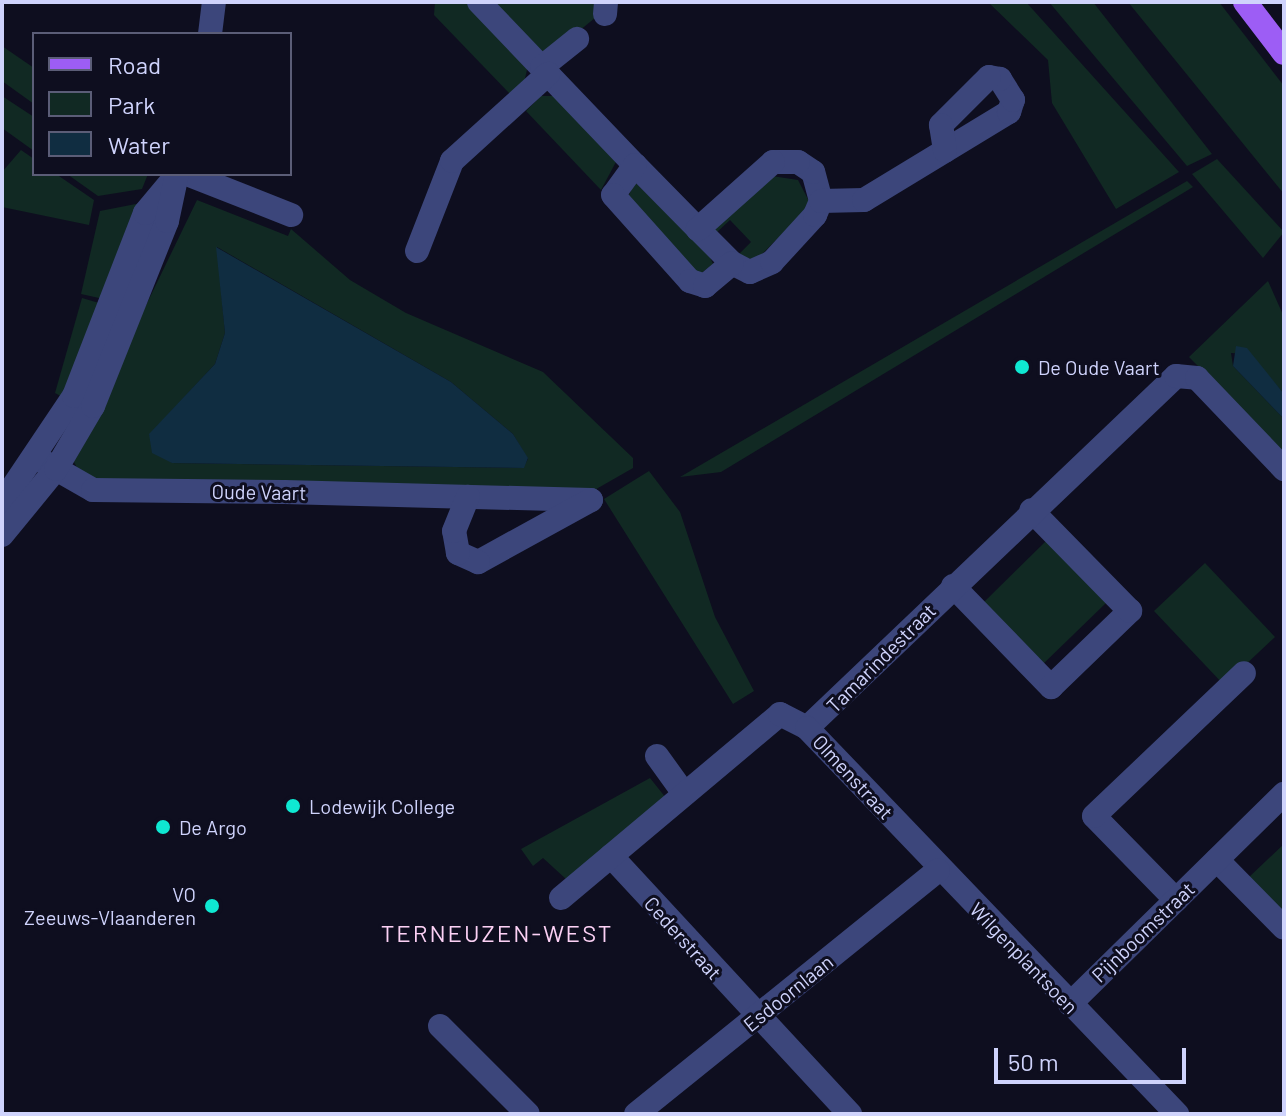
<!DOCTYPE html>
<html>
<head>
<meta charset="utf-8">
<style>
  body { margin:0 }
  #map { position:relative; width:1286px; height:1116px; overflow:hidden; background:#0e0e1f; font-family:Barlow,sans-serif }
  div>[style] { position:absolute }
  .green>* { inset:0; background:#112923 }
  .water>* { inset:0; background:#102d41 }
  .minor>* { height:24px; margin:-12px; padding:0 12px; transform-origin:12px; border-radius:12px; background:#3c467b }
  .major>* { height:24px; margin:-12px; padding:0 12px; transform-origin:12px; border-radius:12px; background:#9d5df5 }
  .dots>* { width:22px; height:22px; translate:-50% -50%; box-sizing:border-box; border:4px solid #0e0e1f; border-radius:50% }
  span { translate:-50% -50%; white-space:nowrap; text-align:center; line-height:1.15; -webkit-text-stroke:6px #0e0e1f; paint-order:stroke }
  .poi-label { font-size:20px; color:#cfd3fc }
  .left { translate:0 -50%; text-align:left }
  .right { translate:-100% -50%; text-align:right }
  .street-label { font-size:20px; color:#cfd3fc }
  .quarter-label { font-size:24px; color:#fcd1f5; letter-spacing:2px }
  .frame { position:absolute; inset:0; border:4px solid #cfd3fc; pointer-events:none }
  .legend { position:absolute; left:32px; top:32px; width:260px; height:144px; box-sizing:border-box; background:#0e0e1f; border:2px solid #5b5d77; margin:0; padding:10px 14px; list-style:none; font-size:24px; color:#cfd3fc }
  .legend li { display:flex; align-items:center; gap:16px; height:40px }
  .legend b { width:40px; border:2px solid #5b5d77 }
  .scale { position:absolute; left:994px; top:1048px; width:192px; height:36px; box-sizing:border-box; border:4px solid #cfd3fc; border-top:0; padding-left:10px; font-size:24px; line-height:28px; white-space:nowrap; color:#cfd3fc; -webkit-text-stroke:6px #0e0e1f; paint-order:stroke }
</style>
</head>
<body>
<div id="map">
  <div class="green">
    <i style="clip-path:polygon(435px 2px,467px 2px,528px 65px,524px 83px,510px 94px,434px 15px)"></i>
    <i style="clip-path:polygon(494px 2px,601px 2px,601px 13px,546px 58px)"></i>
    <i style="clip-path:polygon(988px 2px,1026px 2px,1179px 172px,1116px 209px,1052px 103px,1048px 60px)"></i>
    <i style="clip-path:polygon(1049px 2px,1093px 2px,1212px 154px,1187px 166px)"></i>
    <i style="clip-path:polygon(1128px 2px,1219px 2px,1284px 86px,1284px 194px)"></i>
    <i style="clip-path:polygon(2px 46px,34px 68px,34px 104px,2px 81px)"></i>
    <i style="clip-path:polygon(2px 96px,34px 117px,34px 151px,2px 128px)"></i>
    <i style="clip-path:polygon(541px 96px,554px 96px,617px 160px,601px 190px,526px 111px)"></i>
    <i style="clip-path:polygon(21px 150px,34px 159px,34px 174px,56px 174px,94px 200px,89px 225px,2px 207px,2px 172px)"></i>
    <i style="clip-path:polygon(1217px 159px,1284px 232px,1263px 258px,1192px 174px)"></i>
    <i style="clip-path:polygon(67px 174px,148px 174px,142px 189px,98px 196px)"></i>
    <i style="clip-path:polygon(772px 176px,798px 180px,811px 205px,756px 260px,737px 256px,751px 242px,730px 220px,716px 233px,715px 225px)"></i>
    <i style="clip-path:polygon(1187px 181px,1193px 187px,721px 472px,680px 477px)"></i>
    <i style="clip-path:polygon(635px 182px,710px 257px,713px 264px,699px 275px,627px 199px)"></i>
    <i style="clip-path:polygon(evenodd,197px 200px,288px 236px,291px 229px,350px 280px,406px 313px,543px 372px,633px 458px,633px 468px,591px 492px,93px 483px,81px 476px,72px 458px,197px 200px,217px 247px,451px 382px,513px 434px,528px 459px,523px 468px,172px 463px,149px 435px,215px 364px,225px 333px,217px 247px)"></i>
    <i style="clip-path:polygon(146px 202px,108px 300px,81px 294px,100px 211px)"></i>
    <i style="clip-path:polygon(1268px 281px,1284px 317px,1284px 394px,1250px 354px,1231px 353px,1233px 366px,1284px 419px,1284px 453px,1189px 357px)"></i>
    <i style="clip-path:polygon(82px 298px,106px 305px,68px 400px,55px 393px)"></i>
    <i style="clip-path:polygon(649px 471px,680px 512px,715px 617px,754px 691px,733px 704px,604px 499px)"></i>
    <i style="clip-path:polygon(1046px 541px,1106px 603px,1041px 666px,981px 605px)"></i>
    <i style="clip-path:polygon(1205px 563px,1275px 637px,1224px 685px,1154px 611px)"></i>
    <i style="clip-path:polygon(650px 778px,666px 798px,566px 879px,543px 858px,533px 866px,521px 849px)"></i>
    <i style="clip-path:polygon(1284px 844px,1284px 918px,1247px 879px)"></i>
  </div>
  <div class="water">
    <i style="clip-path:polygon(216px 247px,451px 382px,513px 434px,528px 458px,524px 468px,172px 463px,152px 453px,149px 434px,215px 364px,225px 333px)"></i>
    <i style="clip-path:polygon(1236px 346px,1247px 348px,1284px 394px,1284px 419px,1233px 366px)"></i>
  </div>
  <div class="minor">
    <i style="left:479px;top:2px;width:226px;rotate:46.3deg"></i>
    <i style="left:635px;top:165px;width:90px;rotate:45.5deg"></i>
    <i style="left:698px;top:229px;width:48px;rotate:45deg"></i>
    <i style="left:732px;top:263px;width:20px;rotate:27deg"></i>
    <i style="left:750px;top:272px;width:24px;rotate:-24deg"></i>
    <i style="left:772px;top:262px;width:64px;rotate:-47.5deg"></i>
    <i style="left:815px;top:215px;width:15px;rotate:-67deg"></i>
    <i style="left:821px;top:201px;width:30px;rotate:-105deg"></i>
    <i style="left:813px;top:172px;width:18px;rotate:-146deg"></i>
    <i style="left:798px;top:162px;width:25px;rotate:180deg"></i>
    <i style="left:773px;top:162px;width:101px;rotate:138.2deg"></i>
    <i style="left:605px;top:14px;width:12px;rotate:-85deg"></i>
    <i style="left:210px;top:34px;width:32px;rotate:-83deg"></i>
    <i style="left:542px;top:67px;width:45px;rotate:-38.7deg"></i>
    <i style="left:635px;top:165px;width:37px;rotate:126deg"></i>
    <i style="left:613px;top:195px;width:115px;rotate:48.2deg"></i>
    <i style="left:690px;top:281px;width:16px;rotate:18deg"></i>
    <i style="left:705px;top:286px;width:35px;rotate:-40deg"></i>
    <i style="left:187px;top:174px;width:112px;rotate:21.5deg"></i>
    <i style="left:821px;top:201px;width:43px;rotate:-1.3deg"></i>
    <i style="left:864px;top:200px;width:170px;rotate:-31.3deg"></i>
    <i style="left:1009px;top:112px;width:13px;rotate:-72deg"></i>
    <i style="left:1013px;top:100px;width:25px;rotate:-122deg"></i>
    <i style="left:1000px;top:79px;width:11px;rotate:-170deg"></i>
    <i style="left:989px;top:77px;width:68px;rotate:135deg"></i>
    <i style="left:941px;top:125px;width:26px;rotate:81deg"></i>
    <i style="left:417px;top:251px;width:97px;rotate:-68.7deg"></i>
    <i style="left:452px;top:161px;width:130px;rotate:-42.2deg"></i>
    <i style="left:37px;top:458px;width:64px;rotate:29.7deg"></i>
    <i style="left:93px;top:490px;width:191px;rotate:0.6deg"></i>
    <i style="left:284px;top:492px;width:307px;rotate:1.5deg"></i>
    <i style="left:591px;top:500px;width:129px;rotate:151.2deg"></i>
    <i style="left:478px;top:562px;width:22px;rotate:-156deg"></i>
    <i style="left:458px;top:553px;width:22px;rotate:-100deg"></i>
    <i style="left:454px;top:531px;width:37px;rotate:-68deg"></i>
    <i style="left:2px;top:503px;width:129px;rotate:-56.1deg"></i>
    <i style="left:74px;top:396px;width:196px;rotate:-68.8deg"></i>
    <i style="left:145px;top:213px;width:47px;rotate:-50.2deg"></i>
    <i style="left:2px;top:535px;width:85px;rotate:-50.7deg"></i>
    <i style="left:56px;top:469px;width:73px;rotate:-59.6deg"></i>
    <i style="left:93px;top:406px;width:199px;rotate:-68.2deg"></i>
    <i style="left:167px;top:221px;width:48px;rotate:-78deg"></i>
    <i style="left:953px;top:586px;width:141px;rotate:45.9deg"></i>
    <i style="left:1051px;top:687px;width:110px;rotate:-43.9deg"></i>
    <i style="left:1130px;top:611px;width:141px;rotate:-134.4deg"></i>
    <i style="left:807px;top:728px;width:510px;rotate:-43.65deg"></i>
    <i style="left:1176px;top:376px;width:21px;rotate:5deg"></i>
    <i style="left:1197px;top:378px;width:126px;rotate:46.3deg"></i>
    <i style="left:657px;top:756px;width:44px;rotate:54.2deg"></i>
    <i style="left:611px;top:856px;width:352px;rotate:47.2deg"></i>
    <i style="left:1217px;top:860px;width:95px;rotate:45.4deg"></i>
    <i style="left:561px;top:898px;width:286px;rotate:-40deg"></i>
    <i style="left:780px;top:714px;width:30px;rotate:27deg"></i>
    <i style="left:807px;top:728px;width:535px;rotate:46.21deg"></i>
    <i style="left:1176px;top:900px;width:117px;rotate:-134.3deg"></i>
    <i style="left:1094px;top:816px;width:207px;rotate:-43.6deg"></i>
    <i style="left:1070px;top:1004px;width:300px;rotate:-44.5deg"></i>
    <i style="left:440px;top:1026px;width:124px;rotate:45deg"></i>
    <i style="left:636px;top:1114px;width:388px;rotate:-38.9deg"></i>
  </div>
  <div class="major">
    <i style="left:1245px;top:2px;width:64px;rotate:52.6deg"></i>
  </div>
  <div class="dots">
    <i style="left:1022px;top:367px;background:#0fe8d2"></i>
    <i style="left:293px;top:806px;background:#0fe8d2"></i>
    <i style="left:163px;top:827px;background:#0fe8d2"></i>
    <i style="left:212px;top:906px;background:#0fe8d2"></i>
  </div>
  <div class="poi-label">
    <span class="left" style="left:1038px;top:367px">De Oude Vaart</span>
    <span class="left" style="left:309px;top:806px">Lodewijk College</span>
    <span class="left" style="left:179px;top:827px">De Argo</span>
    <span class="right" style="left:196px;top:906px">VO<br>Zeeuws-Vlaanderen</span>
  </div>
  <div class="street-label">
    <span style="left:259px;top:492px;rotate:1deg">Oude Vaart</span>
    <span style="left:881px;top:658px;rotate:-45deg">Tamarindestraat</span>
    <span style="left:853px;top:777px;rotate:47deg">Olmenstraat</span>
    <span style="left:1143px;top:932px;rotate:-44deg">Pijnboomstraat</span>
    <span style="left:683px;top:938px;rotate:48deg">Cederstraat</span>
    <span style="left:1024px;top:958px;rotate:46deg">Wilgenplantsoen</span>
    <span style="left:788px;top:993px;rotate:-39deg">Esdoornlaan</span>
  </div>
  <div class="quarter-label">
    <span style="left:497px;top:933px">TERNEUZEN-WEST</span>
  </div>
  <div class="frame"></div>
  <ul class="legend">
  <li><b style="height:10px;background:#9d5df5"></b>Road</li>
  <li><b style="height:22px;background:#112923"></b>Park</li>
  <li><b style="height:22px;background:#102d41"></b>Water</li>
  </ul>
  <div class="scale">50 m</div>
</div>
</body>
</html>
